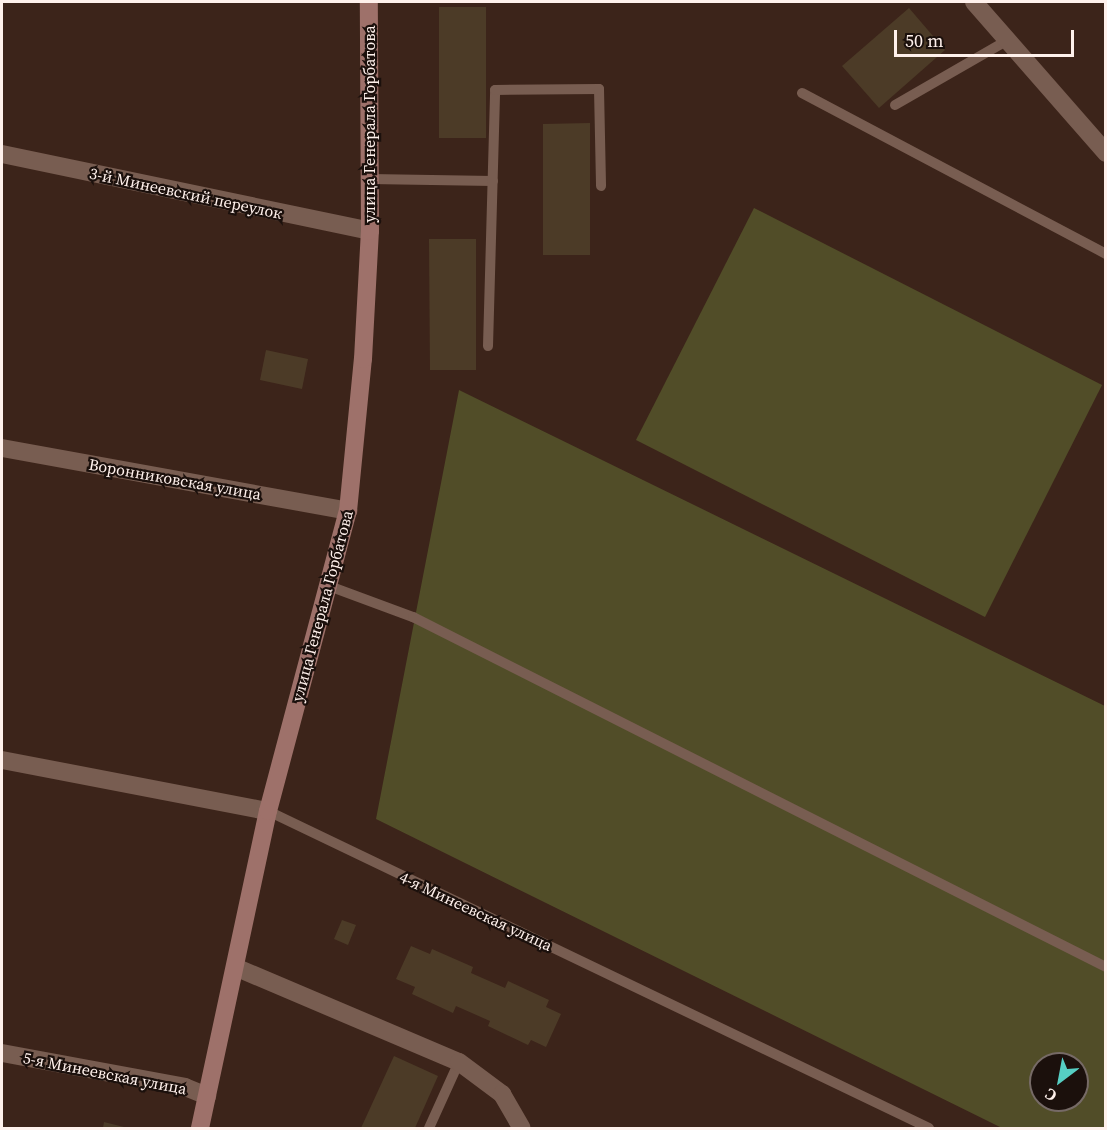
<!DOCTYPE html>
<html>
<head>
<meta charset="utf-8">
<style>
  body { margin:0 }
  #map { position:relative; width:1107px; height:1130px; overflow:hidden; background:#3c241a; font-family:"Source Serif 4",serif }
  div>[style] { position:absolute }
  .green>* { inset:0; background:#514d28 }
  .building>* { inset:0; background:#4c3b27 }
  .lane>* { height:10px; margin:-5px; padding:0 5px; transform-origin:5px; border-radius:5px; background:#785d51 }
  .street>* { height:18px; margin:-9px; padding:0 9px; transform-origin:9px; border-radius:9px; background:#785d51 }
  .secondary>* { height:18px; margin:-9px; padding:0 9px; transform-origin:9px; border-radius:9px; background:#9e716a }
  span { translate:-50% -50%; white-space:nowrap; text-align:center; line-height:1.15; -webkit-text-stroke:4.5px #1b100c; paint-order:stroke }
  .street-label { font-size:16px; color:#fff1ec }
  .frame { position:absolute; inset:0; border:3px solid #fff1ec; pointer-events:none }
  .north { position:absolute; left:1029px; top:1052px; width:60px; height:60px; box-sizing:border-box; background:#1b100c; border:2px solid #766a66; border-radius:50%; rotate:212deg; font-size:16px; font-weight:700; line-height:24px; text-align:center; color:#fff1ec }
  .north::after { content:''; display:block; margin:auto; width:21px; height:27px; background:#56cec3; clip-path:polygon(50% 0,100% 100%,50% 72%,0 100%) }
  .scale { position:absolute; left:894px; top:30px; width:180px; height:27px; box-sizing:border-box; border:3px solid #fff1ec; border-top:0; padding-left:8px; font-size:18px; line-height:21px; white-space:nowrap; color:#fff1ec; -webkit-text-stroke:4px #1b100c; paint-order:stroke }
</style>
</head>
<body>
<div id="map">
  <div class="green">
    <i style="clip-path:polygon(754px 208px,1102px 385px,985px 617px,636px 440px)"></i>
    <i style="clip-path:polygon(evenodd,459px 390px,1105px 706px,1105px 1128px,1002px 1128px,376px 819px,459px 390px,1041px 1064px,1077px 1064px,1077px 1100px,1041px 1100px,1041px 1064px)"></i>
  </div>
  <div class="building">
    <i style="clip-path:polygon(439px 7px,486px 7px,486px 138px,439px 138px)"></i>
    <i style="clip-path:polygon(909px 8px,945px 50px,879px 108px,842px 66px)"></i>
    <i style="clip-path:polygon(590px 123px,590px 255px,543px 255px,543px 124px)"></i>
    <i style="clip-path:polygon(429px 239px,476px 239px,476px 370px,430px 370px)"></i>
    <i style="clip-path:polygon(266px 350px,308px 359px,302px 389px,260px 380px)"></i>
    <i style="clip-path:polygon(342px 920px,356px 925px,348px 945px,334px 939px)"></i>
    <i style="clip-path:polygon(411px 946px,430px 954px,432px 949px,473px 967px,471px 973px,505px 988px,508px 981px,549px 1000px,546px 1007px,561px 1014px,546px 1047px,531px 1040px,528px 1045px,488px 1026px,490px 1021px,456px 1006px,453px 1013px,412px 994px,415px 987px,396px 979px)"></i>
    <i style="clip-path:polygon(394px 1056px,438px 1076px,415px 1128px,361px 1128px)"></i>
    <i style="clip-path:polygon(104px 1122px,128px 1128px,103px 1128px)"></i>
  </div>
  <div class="lane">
    <i style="left:802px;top:93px;width:344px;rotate:27.9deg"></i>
    <i style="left:895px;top:105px;width:130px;rotate:-29.9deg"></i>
    <i style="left:370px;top:179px;width:123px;rotate:0.9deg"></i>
    <i style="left:488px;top:346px;width:256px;rotate:-88.4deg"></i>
    <i style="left:495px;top:90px;width:104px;rotate:-0.6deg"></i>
    <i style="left:599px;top:89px;width:97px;rotate:88.8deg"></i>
    <i style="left:329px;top:586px;width:90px;rotate:20.3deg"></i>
    <i style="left:413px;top:617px;width:776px;rotate:26.8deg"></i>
    <i style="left:268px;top:811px;width:733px;rotate:25.62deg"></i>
    <i style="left:429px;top:1128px;width:72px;rotate:-65.6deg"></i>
  </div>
  <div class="street">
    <i style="left:974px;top:2px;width:201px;rotate:48.8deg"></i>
    <i style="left:2px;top:154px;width:376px;rotate:11.8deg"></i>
    <i style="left:2px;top:448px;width:352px;rotate:10.3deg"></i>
    <i style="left:2px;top:760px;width:271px;rotate:10.9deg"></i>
    <i style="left:235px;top:967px;width:243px;rotate:23deg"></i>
    <i style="left:459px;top:1062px;width:54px;rotate:36.7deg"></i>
    <i style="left:502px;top:1094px;width:39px;rotate:60deg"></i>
    <i style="left:2px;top:1053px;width:186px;rotate:10.5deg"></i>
    <i style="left:185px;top:1087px;width:24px;rotate:22deg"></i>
  </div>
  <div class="secondary">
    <i style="left:200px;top:1128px;width:324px;rotate:-77.9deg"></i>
    <i style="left:268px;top:811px;width:310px;rotate:-75.1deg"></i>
    <i style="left:348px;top:511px;width:153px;rotate:-84.4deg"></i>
    <i style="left:363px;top:359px;width:128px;rotate:-86.9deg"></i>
    <i style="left:370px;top:231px;width:229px;rotate:-90.3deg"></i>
  </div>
  <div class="street-label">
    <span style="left:369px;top:124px;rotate:-90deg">улица Генерала Горбатова</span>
    <span style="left:186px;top:193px;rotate:12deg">3-й Минеевский переулок</span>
    <span style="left:175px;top:479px;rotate:10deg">Воронниковская улица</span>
    <span style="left:322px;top:606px;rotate:-75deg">улица Генерала Горбатова</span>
    <span style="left:476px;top:911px;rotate:25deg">4-я Минеевская улица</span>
    <span style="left:105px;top:1073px;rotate:11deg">5-я Минеевская улица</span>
  </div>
  <div class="frame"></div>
  <div class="north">С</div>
  <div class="scale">50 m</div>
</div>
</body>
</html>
